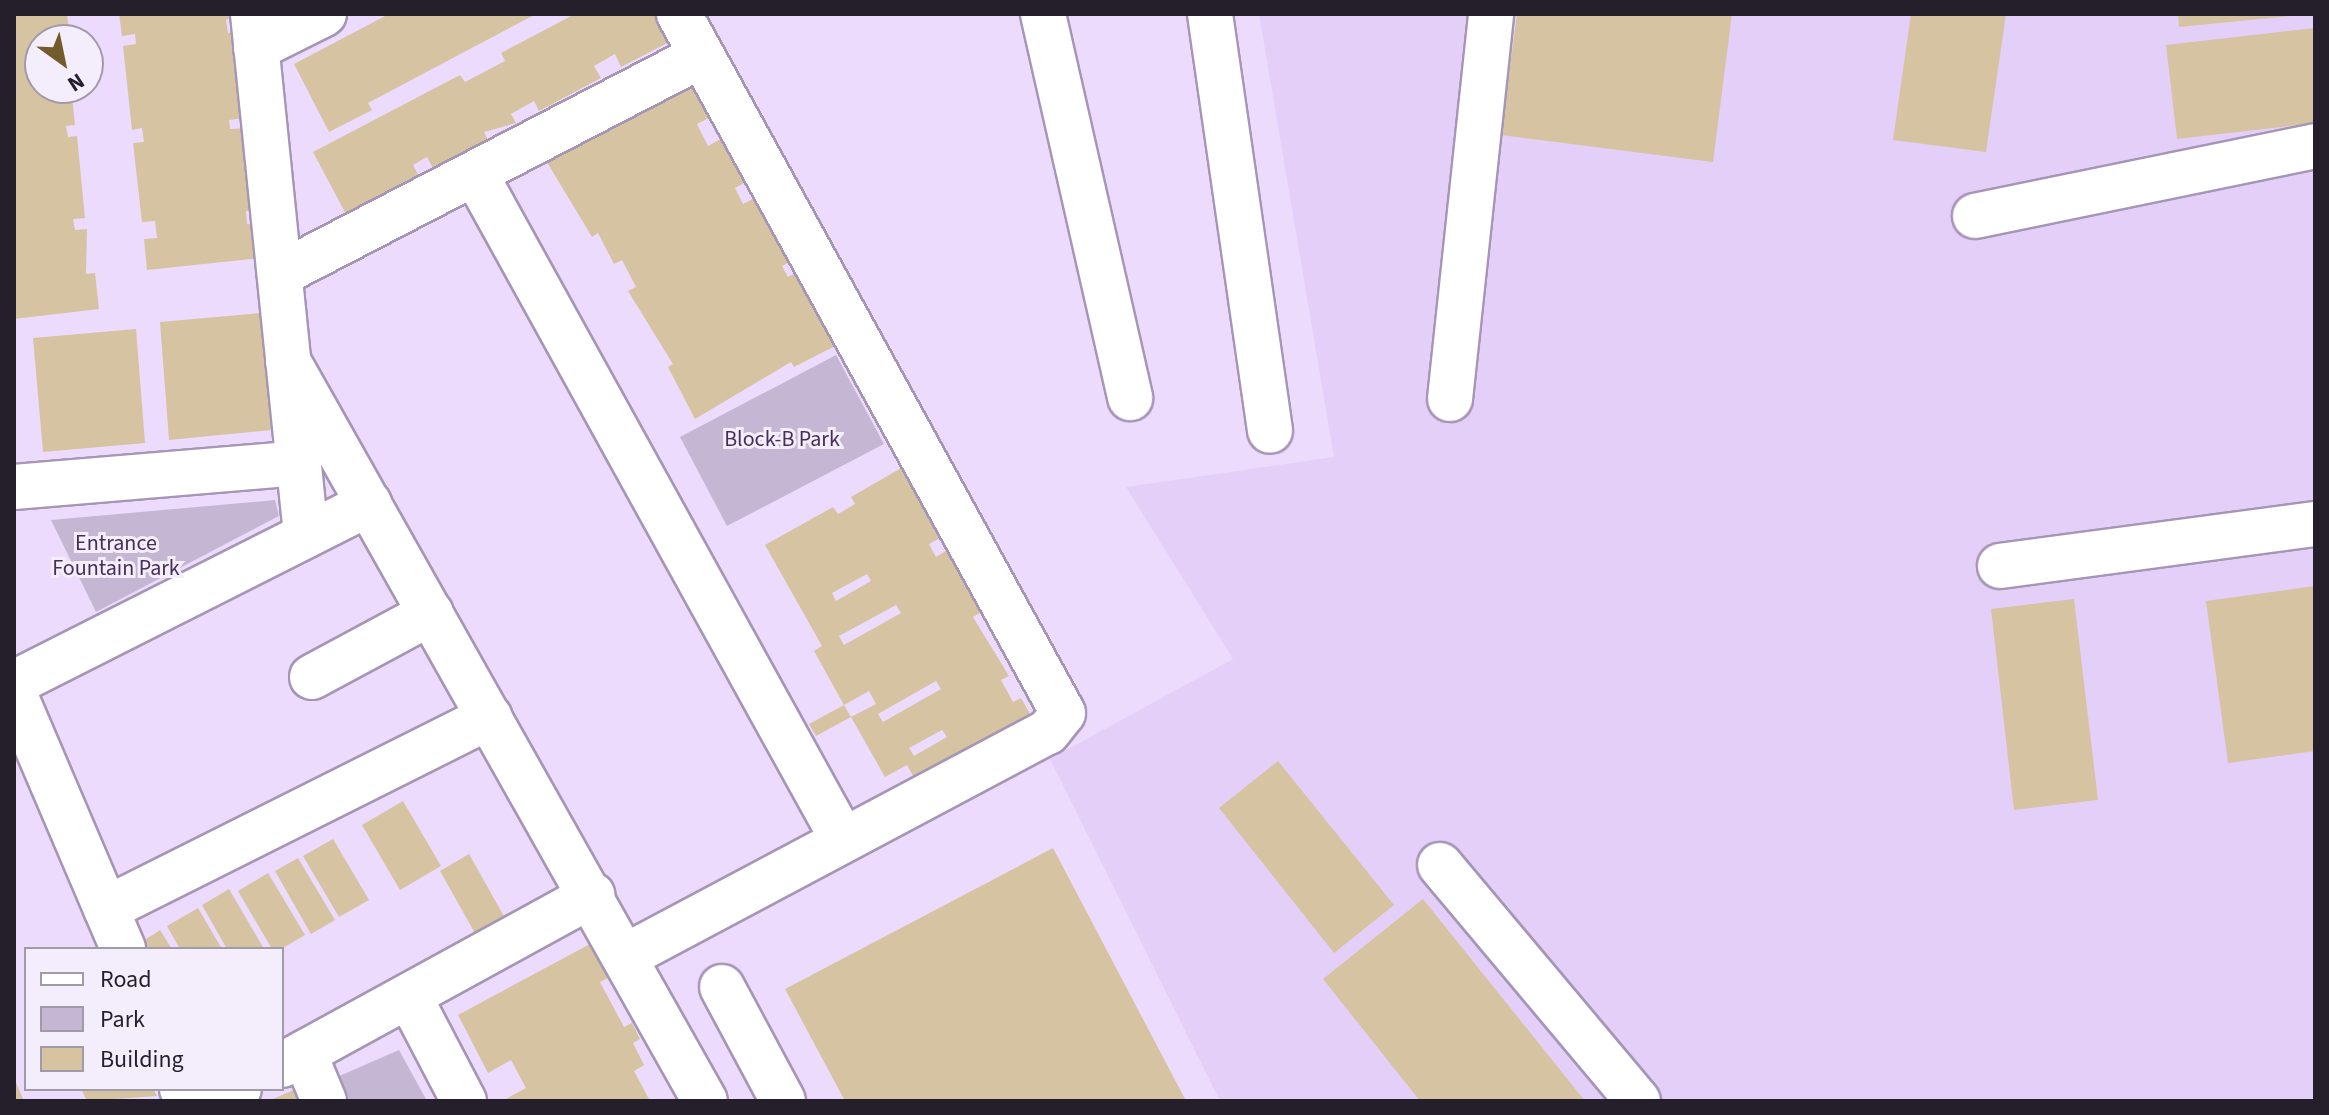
<!DOCTYPE html>
<html>
<head>
<meta charset="utf-8">
<style>
  body { margin:0 }
  #map { position:relative; width:2329px; height:1115px; overflow:hidden; background:#ecdbfd; font-family:"Source Sans 3",sans-serif }
  div>[style] { position:absolute }
  .built>* { inset:0; background:#e4cff8 }
  .green>* { inset:0; background:#c5b7d3 }
  .building>* { inset:0; background:#d6c3a2 }
  .roads { filter:drop-shadow(2px 0 #a696b6) drop-shadow(-2px 0 #a696b6) drop-shadow(0 2px #a696b6) drop-shadow(0 -2px #a696b6) }
  .minor>* { height:44px; margin:-22px; padding:0 22px; transform-origin:22px; border-radius:22px; background:#fff }
  span { translate:-50% -50%; white-space:nowrap; text-align:center; line-height:1.15; -webkit-text-stroke:6px #f4edfb; paint-order:stroke }
  .park-label { font-size:22px; color:#462e5b }
  .frame { position:absolute; inset:0; border:16px solid #251f2b; pointer-events:none }
  .legend { position:absolute; left:24px; top:947px; width:260px; height:144px; box-sizing:border-box; background:#f4edfb; border:2px solid #a19ba8; margin:0; padding:10px 14px; list-style:none; font-size:24px; color:#251f2b }
  .legend li { display:flex; align-items:center; gap:16px; height:40px }
  .legend b { width:40px; border:2px solid #a19ba8 }
  .north { position:absolute; left:24px; top:24px; width:80px; height:80px; box-sizing:border-box; background:#f4edfb; border:2px solid #a19ba8; border-radius:50%; rotate:147deg; font-size:22px; font-weight:700; line-height:32px; text-align:center; color:#251f2b }
  .north::after { content:''; display:block; margin:auto; width:28px; height:36px; background:#725a2b; clip-path:polygon(50% 0,100% 100%,50% 72%,0 100%) }
</style>
</head>
<body>
<div id="map">
  <div class="built">
    <i style="clip-path:polygon(1259px 14px,2315px 14px,2315px 1101px,1220px 1101px,1050px 759px,1233px 659px,1126px 487px,1334px 457px)"></i>
  </div>
  <div class="green">
    <i style="clip-path:polygon(836px 355px,884px 444px,727px 526px,680px 437px)"></i>
    <i style="clip-path:polygon(275px 500px,279px 516px,96px 612px,51px 520px)"></i>
    <i style="clip-path:polygon(399px 1050px,427px 1101px,347px 1101px,337px 1077px)"></i>
  </div>
  <div class="building">
    <i style="clip-path:polygon(14px 14px,67px 14px,69px 30px,40px 40px,40px 88px,71px 88px,75px 125px,66px 126px,68px 137px,77px 136px,85px 218px,73px 219px,75px 230px,87px 229px,86px 274px,95px 273px,99px 309px,14px 319px)"></i>
    <i style="clip-path:polygon(119px 14px,238px 14px,226px 20px,228px 33px,236px 32px,245px 118px,229px 120px,230px 129px,246px 128px,255px 210px,246px 211px,247px 224px,256px 223px,260px 258px,147px 270px,144px 239px,157px 238px,155px 221px,142px 222px,133px 143px,144px 142px,142px 128px,132px 130px,123px 46px,136px 44px,135px 34px,122px 36px)"></i>
    <i style="clip-path:polygon(389px 14px,536px 14px,368px 103px,372px 110px,329px 132px,294px 64px)"></i>
    <i style="clip-path:polygon(575px 14px,667px 14px,679px 37px,621px 67px,615px 54px,594px 66px,601px 78px,539px 111px,534px 101px,511px 114px,516px 123px,484px 132px,489px 142px,434px 170px,427px 157px,413px 165px,420px 178px,347px 216px,313px 152px,460px 75px,465px 82px,505px 61px,501px 53px)"></i>
    <i style="clip-path:polygon(1517px 14px,1732px 14px,1713px 162px,1501px 135px)"></i>
    <i style="clip-path:polygon(1911px 14px,2006px 14px,1986px 152px,1893px 140px)"></i>
    <i style="clip-path:polygon(2178px 14px,2291px 14px,2291px 16px,2179px 27px)"></i>
    <i style="clip-path:polygon(2315px 28px,2315px 123px,2177px 139px,2166px 45px)"></i>
    <i style="clip-path:polygon(701px 70px,722px 111px,697px 124px,708px 146px,728px 135px,751px 179px,735px 188px,743px 204px,763px 194px,797px 258px,782px 266px,788px 277px,803px 269px,841px 343px,794px 367px,791px 362px,695px 419px,668px 367px,673px 364px,628px 291px,636px 287px,622px 260px,614px 264px,598px 233px,592px 237px,542px 154px)"></i>
    <i style="clip-path:polygon(261px 313px,271px 430px,169px 440px,160px 322px)"></i>
    <i style="clip-path:polygon(136px 329px,145px 443px,43px 452px,33px 338px)"></i>
    <i style="clip-path:polygon(evenodd,903px 467px,942px 537px,929px 544px,936px 557px,949px 549px,983px 611px,973px 617px,1009px 676px,1001px 680px,1013px 702px,1021px 698px,1039px 730px,918px 785px,907px 765px,885px 777px,851px 717px,876px 704px,869px 691px,844px 705px,814px 651px,822px 646px,765px 545px,833px 507px,838px 514px,855px 504px,851px 497px,903px 467px,867px 574px,871px 581px,836px 601px,832px 593px,867px 574px,903px 467px,896px 605px,901px 613px,844px 645px,839px 636px,896px 605px,903px 467px,936px 681px,941px 689px,883px 722px,878px 714px,936px 681px,903px 467px,942px 730px,947px 737px,914px 756px,909px 748px,942px 730px)"></i>
    <i style="clip-path:polygon(2315px 586px,2315px 751px,2228px 763px,2206px 601px)"></i>
    <i style="clip-path:polygon(2074px 599px,2098px 800px,2014px 810px,1991px 609px)"></i>
    <i style="clip-path:polygon(844px 705px,851px 717px,816px 736px,809px 724px)"></i>
    <i style="clip-path:polygon(1278px 761px,1394px 905px,1334px 953px,1219px 808px)"></i>
    <i style="clip-path:polygon(403px 801px,441px 866px,400px 890px,362px 825px)"></i>
    <i style="clip-path:polygon(333px 839px,369px 900px,339px 917px,303px 856px)"></i>
    <i style="clip-path:polygon(1053px 848px,1185px 1099px,845px 1101px,785px 989px)"></i>
    <i style="clip-path:polygon(469px 854px,505px 918px,476px 935px,440px 871px)"></i>
    <i style="clip-path:polygon(298px 858px,335px 920px,311px 934px,275px 871px)"></i>
    <i style="clip-path:polygon(268px 873px,305px 935px,281px 949px,272px 949px,238px 891px)"></i>
    <i style="clip-path:polygon(229px 889px,264px 949px,227px 949px,202px 905px)"></i>
    <i style="clip-path:polygon(1423px 899px,1585px 1101px,1420px 1101px,1323px 979px)"></i>
    <i style="clip-path:polygon(198px 908px,222px 949px,180px 949px,167px 926px)"></i>
    <i style="clip-path:polygon(160px 930px,172px 949px,131px 949px)"></i>
    <i style="clip-path:polygon(590px 944px,608px 978px,600px 982px,624px 1027px,632px 1023px,640px 1039px,633px 1043px,644px 1065px,634px 1071px,650px 1101px,502px 1101px,526px 1088px,511px 1060px,488px 1073px,458px 1015px)"></i>
    <i style="clip-path:polygon(14px 1078px,24px 1101px,14px 1101px)"></i>
    <i style="clip-path:polygon(81px 1089px,153px 1089px,157px 1096px,87px 1101px)"></i>
    <i style="clip-path:polygon(296px 1089px,300px 1101px,268px 1101px)"></i>
  </div>
  <div class="roads">
    <div class="minor">
      <i style="left:253px;top:14px;width:524px;rotate:84.19deg"></i>
      <i style="left:1043px;top:14px;width:394px;rotate:77.2deg"></i>
      <i style="left:1210px;top:14px;width:421px;rotate:81.8deg"></i>
      <i style="left:256px;top:48px;width:76px;rotate:-26.6deg"></i>
      <i style="left:477px;top:177px;width:757px;rotate:61.1deg"></i>
      <i style="left:1975px;top:216px;width:347px;rotate:-11.6deg"></i>
      <i style="left:280px;top:274px;width:473px;rotate:-27.4deg"></i>
      <i style="left:288px;top:361px;width:849px;rotate:60.6deg"></i>
      <i style="left:1450px;top:399px;width:387px;rotate:-83.9deg"></i>
      <i style="left:14px;top:487px;width:286px;rotate:-4.8deg"></i>
      <i style="left:2000px;top:566px;width:318px;rotate:-7.6deg"></i>
      <i style="left:312px;top:677px;width:135px;rotate:-28.3deg"></i>
      <i style="left:14px;top:683px;width:398px;rotate:-26.8deg"></i>
      <i style="left:14px;top:693px;width:278px;rotate:66.9deg"></i>
      <i style="left:1440px;top:865px;width:308px;rotate:50deg"></i>
      <i style="left:106px;top:909px;width:429px;rotate:-26.6deg"></i>
      <i style="left:626px;top:956px;width:478px;rotate:-28deg"></i>
      <i style="left:1048px;top:732px;width:24px;rotate:-52deg"></i>
      <i style="left:1063px;top:713px;width:798px;rotate:-118.78deg"></i>
      <i style="left:722px;top:987px;width:129px;rotate:61.8deg"></i>
      <i style="left:409px;top:996px;width:119px;rotate:62.4deg"></i>
      <i style="left:304px;top:1053px;width:52px;rotate:67.4deg"></i>
      <i style="left:282px;top:1065px;width:354px;rotate:-28.7deg"></i>
      <i style="left:182px;top:1089px;width:13px;rotate:67deg"></i>
      <i style="left:217px;top:1101px;width:25px;rotate:-29deg"></i>
    </div>
  </div>
  <div class="park-label">
    <span style="left:782px;top:440px">Block-B Park</span>
    <span style="left:116px;top:556px">Entrance<br>Fountain Park</span>
  </div>
  <div class="frame"></div>
  <ul class="legend">
  <li><b style="height:10px;background:#fff"></b>Road</li>
  <li><b style="height:22px;background:#c5b7d3"></b>Park</li>
  <li><b style="height:22px;background:#d6c3a2"></b>Building</li>
  </ul>
  <div class="north">N</div>
</div>
</body>
</html>
